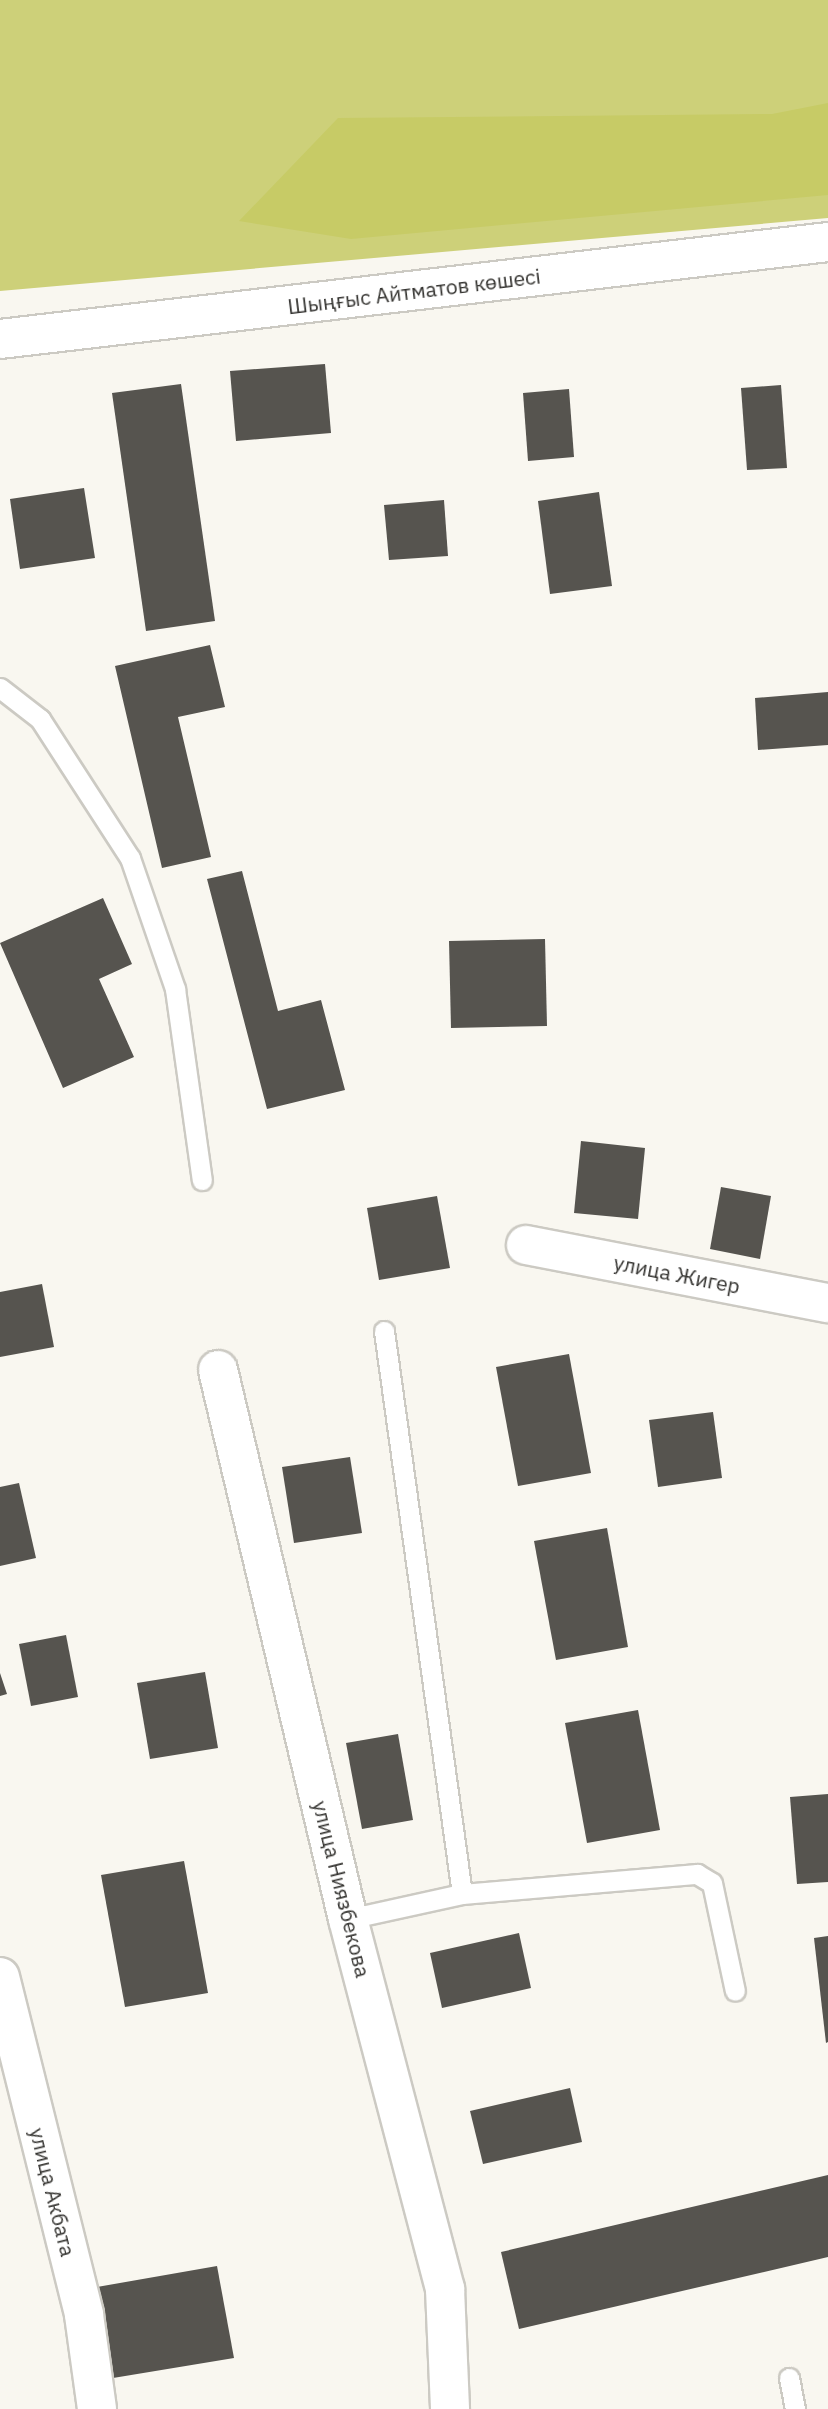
<!DOCTYPE html>
<html>
<head>
<meta charset="utf-8">
<style>
  body { margin:0 }
  #map { position:relative; width:828px; height:2409px; overflow:hidden; background:#f9f7f0; font-family:"IBM Plex Sans",sans-serif }
  div>[style] { position:absolute }
  .green>* { inset:0; background:#cdd079 }
  .forest>* { inset:0; background:#c7cb66 }
  .building>* { inset:0; background:#56544f }
  .roads { filter:drop-shadow(2px 0 #cccac3) drop-shadow(-2px 0 #cccac3) drop-shadow(0 2px #cccac3) drop-shadow(0 -2px #cccac3) }
  .lane>* { height:19px; margin:-9.5px; padding:0 9.5px; transform-origin:9.5px; border-radius:9.5px; background:#fff }
  .street>* { height:38px; margin:-19px; padding:0 19px; transform-origin:19px; border-radius:19px; background:#fff }
  .secondary>* { height:38px; margin:-19px; padding:0 19px; transform-origin:19px; border-radius:19px; background:#fff }
  span { translate:-50% -50%; white-space:nowrap; text-align:center; line-height:1.15; -webkit-text-stroke:7px #fff; paint-order:stroke }
  .street-label { font-size:21px; color:#343330 }
</style>
</head>
<body>
<div id="map">
  <div class="green">
    <i style="clip-path:polygon(0 0,828px 0,828px 218px,0 291px)"></i>
  </div>
  <div class="forest">
    <i style="clip-path:polygon(828px 103px,828px 195px,351px 239px,239px 221px,338px 118px,772px 114px)"></i>
  </div>
  <div class="building">
    <i style="clip-path:polygon(325px 364px,331px 433px,236px 441px,230px 371px)"></i>
    <i style="clip-path:polygon(181px 384px,215px 621px,146px 631px,112px 393px)"></i>
    <i style="clip-path:polygon(781px 385px,787px 468px,747px 470px,741px 388px)"></i>
    <i style="clip-path:polygon(569px 389px,574px 457px,528px 461px,523px 393px)"></i>
    <i style="clip-path:polygon(84px 488px,95px 558px,20px 569px,10px 499px)"></i>
    <i style="clip-path:polygon(599px 492px,612px 586px,550px 594px,538px 501px)"></i>
    <i style="clip-path:polygon(444px 500px,448px 556px,389px 560px,384px 505px)"></i>
    <i style="clip-path:polygon(210px 645px,225px 707px,178px 717px,211px 857px,162px 868px,115px 666px)"></i>
    <i style="clip-path:polygon(828px 692px,828px 745px,758px 750px,755px 698px)"></i>
    <i style="clip-path:polygon(242px 871px,278px 1011px,321px 1000px,345px 1090px,267px 1109px,207px 879px)"></i>
    <i style="clip-path:polygon(103px 898px,132px 964px,99px 979px,134px 1057px,63px 1088px,0 943px)"></i>
    <i style="clip-path:polygon(545px 939px,547px 1026px,451px 1028px,449px 941px)"></i>
    <i style="clip-path:polygon(581px 1141px,645px 1148px,638px 1219px,574px 1213px)"></i>
    <i style="clip-path:polygon(721px 1187px,771px 1196px,760px 1259px,710px 1249px)"></i>
    <i style="clip-path:polygon(437px 1196px,450px 1268px,379px 1280px,367px 1208px)"></i>
    <i style="clip-path:polygon(42px 1284px,54px 1347px,0 1357px,0 1292px)"></i>
    <i style="clip-path:polygon(569px 1354px,591px 1473px,518px 1486px,496px 1367px)"></i>
    <i style="clip-path:polygon(713px 1412px,722px 1478px,658px 1487px,649px 1420px)"></i>
    <i style="clip-path:polygon(350px 1457px,362px 1533px,294px 1543px,282px 1467px)"></i>
    <i style="clip-path:polygon(19px 1483px,36px 1558px,0 1566px,0 1487px)"></i>
    <i style="clip-path:polygon(607px 1528px,628px 1647px,556px 1660px,534px 1541px)"></i>
    <i style="clip-path:polygon(66px 1635px,78px 1697px,31px 1706px,19px 1644px)"></i>
    <i style="clip-path:polygon(205px 1672px,218px 1748px,150px 1759px,137px 1683px)"></i>
    <i style="clip-path:polygon(0 1673px,7px 1694px,0 1696px)"></i>
    <i style="clip-path:polygon(638px 1710px,660px 1830px,587px 1843px,565px 1723px)"></i>
    <i style="clip-path:polygon(398px 1734px,413px 1820px,362px 1829px,346px 1743px)"></i>
    <i style="clip-path:polygon(828px 1794px,828px 1882px,797px 1884px,790px 1797px)"></i>
    <i style="clip-path:polygon(184px 1861px,208px 1993px,125px 2007px,101px 1875px)"></i>
    <i style="clip-path:polygon(519px 1933px,531px 1988px,442px 2008px,430px 1953px)"></i>
    <i style="clip-path:polygon(828px 1936px,828px 2042px,826px 2043px,814px 1938px)"></i>
    <i style="clip-path:polygon(570px 2088px,582px 2142px,483px 2164px,470px 2111px)"></i>
    <i style="clip-path:polygon(828px 2175px,828px 2257px,519px 2329px,501px 2252px)"></i>
    <i style="clip-path:polygon(217px 2266px,234px 2358px,113px 2378px,97px 2287px)"></i>
  </div>
  <div class="roads">
    <div class="lane">
      <i style="left:0;top:688px;width:51px;rotate:37.8deg"></i>
      <i style="left:40px;top:719px;width:166px;rotate:57.1deg"></i>
      <i style="left:130px;top:858px;width:139px;rotate:71deg"></i>
      <i style="left:175px;top:989px;width:193px;rotate:82deg"></i>
      <i style="left:384px;top:1331px;width:568px;rotate:82.11deg"></i>
      <i style="left:348px;top:1919px;width:117px;rotate:-12.4deg"></i>
      <i style="left:462px;top:1894px;width:236px;rotate:-4.9deg"></i>
      <i style="left:697px;top:1874px;width:17px;rotate:31deg"></i>
      <i style="left:712px;top:1883px;width:110px;rotate:78deg"></i>
      <i style="left:789px;top:2378px;width:32px;rotate:79deg"></i>
    </div>
    <div class="street">
      <i style="left:526px;top:1245px;width:308px;rotate:10.9deg"></i>
      <i style="left:218px;top:1370px;width:564px;rotate:76.68deg"></i>
      <i style="left:348px;top:1919px;width:383px;rotate:75.3deg"></i>
      <i style="left:445px;top:2289px;width:120px;rotate:87.6deg"></i>
      <i style="left:0;top:1977px;width:348px;rotate:76deg"></i>
      <i style="left:84px;top:2315px;width:95px;rotate:82.1deg"></i>
    </div>
    <div class="secondary">
      <i style="left:0;top:339px;width:834px;rotate:-6.68deg"></i>
    </div>
  </div>
  <div class="street-label">
    <span style="left:414px;top:291px;rotate:-7deg">Шыңғыс Айтматов көшесі</span>
    <span style="left:677px;top:1274px;rotate:11deg">улица Жигер</span>
    <span style="left:342px;top:1889px;rotate:76deg">улица Ниязбекова</span>
    <span style="left:53px;top:2192px;rotate:76deg">улица Акбата</span>
  </div>
</div>
</body>
</html>
